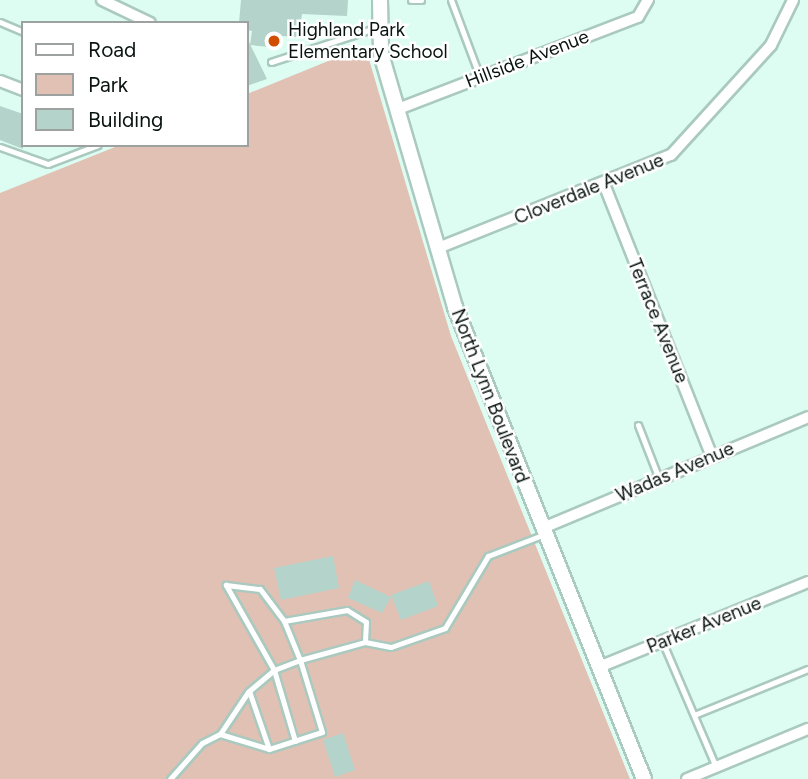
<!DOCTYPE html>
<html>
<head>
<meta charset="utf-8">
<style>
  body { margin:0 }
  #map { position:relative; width:808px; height:779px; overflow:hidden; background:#ddfdf3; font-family:Figtree,sans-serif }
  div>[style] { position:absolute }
  .green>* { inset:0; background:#e1c1b4 }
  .building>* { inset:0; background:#b4d3ca }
  .roads { filter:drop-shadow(2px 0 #aac9bf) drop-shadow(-2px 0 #aac9bf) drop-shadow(0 2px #aac9bf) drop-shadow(0 -2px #aac9bf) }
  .lane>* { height:5px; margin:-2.5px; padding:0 2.5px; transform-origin:2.5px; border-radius:2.5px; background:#fff }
  .street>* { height:10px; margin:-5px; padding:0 5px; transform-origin:5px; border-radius:5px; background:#fff }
  .secondary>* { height:14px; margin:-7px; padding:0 7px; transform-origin:7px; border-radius:7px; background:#fff }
  .dots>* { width:19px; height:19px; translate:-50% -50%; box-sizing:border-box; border:4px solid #fff; border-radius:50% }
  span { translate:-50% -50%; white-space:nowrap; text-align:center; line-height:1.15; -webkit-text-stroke:5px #fff; paint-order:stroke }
  .poi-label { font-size:19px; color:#091411 }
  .left { translate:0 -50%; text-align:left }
  .street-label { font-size:19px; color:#091411 }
  .legend { position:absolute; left:21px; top:21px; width:228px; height:126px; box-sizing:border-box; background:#fff; border:2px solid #9da1a0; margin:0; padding:9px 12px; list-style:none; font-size:21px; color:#091411 }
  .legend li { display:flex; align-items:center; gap:14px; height:35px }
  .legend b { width:35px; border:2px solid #9da1a0 }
</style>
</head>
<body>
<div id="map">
  <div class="green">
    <i style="clip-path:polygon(365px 46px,451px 336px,630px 779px,0 779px,0 193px,120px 145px,247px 145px,247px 94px)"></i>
  </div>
  <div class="building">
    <i style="clip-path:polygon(241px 0,348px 0,347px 16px,302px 14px,299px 37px,281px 36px,279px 48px,250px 45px,252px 31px,247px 30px,247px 23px,239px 23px)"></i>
    <i style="clip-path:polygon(247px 38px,267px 79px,247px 86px)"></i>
    <i style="clip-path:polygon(0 106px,23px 114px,23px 149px,0 140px)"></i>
    <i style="clip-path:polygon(333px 556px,339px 588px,281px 600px,274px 568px)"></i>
    <i style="clip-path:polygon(355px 580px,391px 597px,382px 613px,348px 598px)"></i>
    <i style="clip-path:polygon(429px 581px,438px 606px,401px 620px,391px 595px)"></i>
    <i style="clip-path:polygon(343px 733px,355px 770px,335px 777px,323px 740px)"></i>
  </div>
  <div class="roads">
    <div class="lane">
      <i style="left:411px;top:0;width:10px"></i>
      <i style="left:451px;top:0;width:82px;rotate:69.4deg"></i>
      <i style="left:0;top:22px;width:25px;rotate:23deg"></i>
      <i style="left:271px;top:62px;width:113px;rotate:-18.1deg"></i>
      <i style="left:0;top:147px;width:51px;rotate:19.5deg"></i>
      <i style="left:48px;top:164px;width:53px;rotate:-20.8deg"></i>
      <i style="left:638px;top:425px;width:58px;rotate:68.7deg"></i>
      <i style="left:284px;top:621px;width:64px;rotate:-9.9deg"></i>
      <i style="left:347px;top:610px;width:22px;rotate:32deg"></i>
      <i style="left:366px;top:622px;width:20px;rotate:93deg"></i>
      <i style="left:662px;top:641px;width:137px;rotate:66.8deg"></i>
      <i style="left:248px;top:692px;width:50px;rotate:123.7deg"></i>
      <i style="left:220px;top:734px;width:51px;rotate:17deg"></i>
      <i style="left:694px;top:715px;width:123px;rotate:-22deg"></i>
      <i style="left:295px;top:741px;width:74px;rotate:-106.5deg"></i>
      <i style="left:274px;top:670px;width:98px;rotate:-119.5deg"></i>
      <i style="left:226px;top:585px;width:34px;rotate:7deg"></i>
      <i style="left:260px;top:589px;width:40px;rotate:53deg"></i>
      <i style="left:284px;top:621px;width:42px;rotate:67.7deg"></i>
      <i style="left:300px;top:660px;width:75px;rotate:73deg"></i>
      <i style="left:322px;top:732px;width:56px;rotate:162.2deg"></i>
      <i style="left:269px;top:749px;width:61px;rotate:-109deg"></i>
      <i style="left:249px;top:691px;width:33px;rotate:-40deg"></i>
      <i style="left:274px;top:670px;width:28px;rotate:-21deg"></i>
      <i style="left:300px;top:660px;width:67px;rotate:-15.5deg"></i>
      <i style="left:365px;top:642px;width:26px;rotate:11deg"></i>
      <i style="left:391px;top:647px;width:57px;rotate:-19.4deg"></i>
      <i style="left:445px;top:628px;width:84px;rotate:-59.2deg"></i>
      <i style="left:488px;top:556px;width:61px;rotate:-21.1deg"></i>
      <i style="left:170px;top:779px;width:48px;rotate:-48.4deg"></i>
      <i style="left:202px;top:743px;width:20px;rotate:-27deg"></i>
    </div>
    <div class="street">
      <i style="left:102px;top:0;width:53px;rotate:25.6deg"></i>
      <i style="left:0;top:81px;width:25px;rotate:21deg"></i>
      <i style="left:398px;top:109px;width:257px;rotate:-21deg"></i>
      <i style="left:638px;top:17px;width:20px;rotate:-60deg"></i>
      <i style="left:604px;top:184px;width:294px;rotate:68.4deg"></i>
      <i style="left:438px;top:248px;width:251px;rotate:-21.8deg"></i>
      <i style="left:671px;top:155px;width:149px;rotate:-47.7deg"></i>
      <i style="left:771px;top:45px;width:50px;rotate:-63.9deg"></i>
      <i style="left:543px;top:528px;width:287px;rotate:-22.7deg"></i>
      <i style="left:599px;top:667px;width:226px;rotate:-22.1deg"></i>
      <i style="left:687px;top:779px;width:131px;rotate:-22.5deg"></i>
    </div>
    <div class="secondary">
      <i style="left:380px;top:0;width:54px;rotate:88.9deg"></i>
      <i style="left:381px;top:54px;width:264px;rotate:73.7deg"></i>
      <i style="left:455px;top:307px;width:508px;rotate:68.18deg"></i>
    </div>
  </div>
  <div class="dots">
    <i style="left:274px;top:41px;background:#d14e00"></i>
  </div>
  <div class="poi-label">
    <span class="left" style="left:288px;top:41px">Highland Park<br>Elementary School</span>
  </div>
  <div class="street-label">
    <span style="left:527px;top:59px;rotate:-21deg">Hillside Avenue</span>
    <span style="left:589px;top:189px;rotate:-22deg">Cloverdale Avenue</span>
    <span style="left:658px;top:321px;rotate:68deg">Terrace Avenue</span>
    <span style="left:490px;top:396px;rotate:69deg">North Lynn Boulevard</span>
    <span style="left:675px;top:472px;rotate:-23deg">Wadas Avenue</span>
    <span style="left:704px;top:625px;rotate:-22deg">Parker Avenue</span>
  </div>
  <ul class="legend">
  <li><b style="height:9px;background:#fff"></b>Road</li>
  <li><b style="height:19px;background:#e1c1b4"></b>Park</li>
  <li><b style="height:19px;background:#b4d3ca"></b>Building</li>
  </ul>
</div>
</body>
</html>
